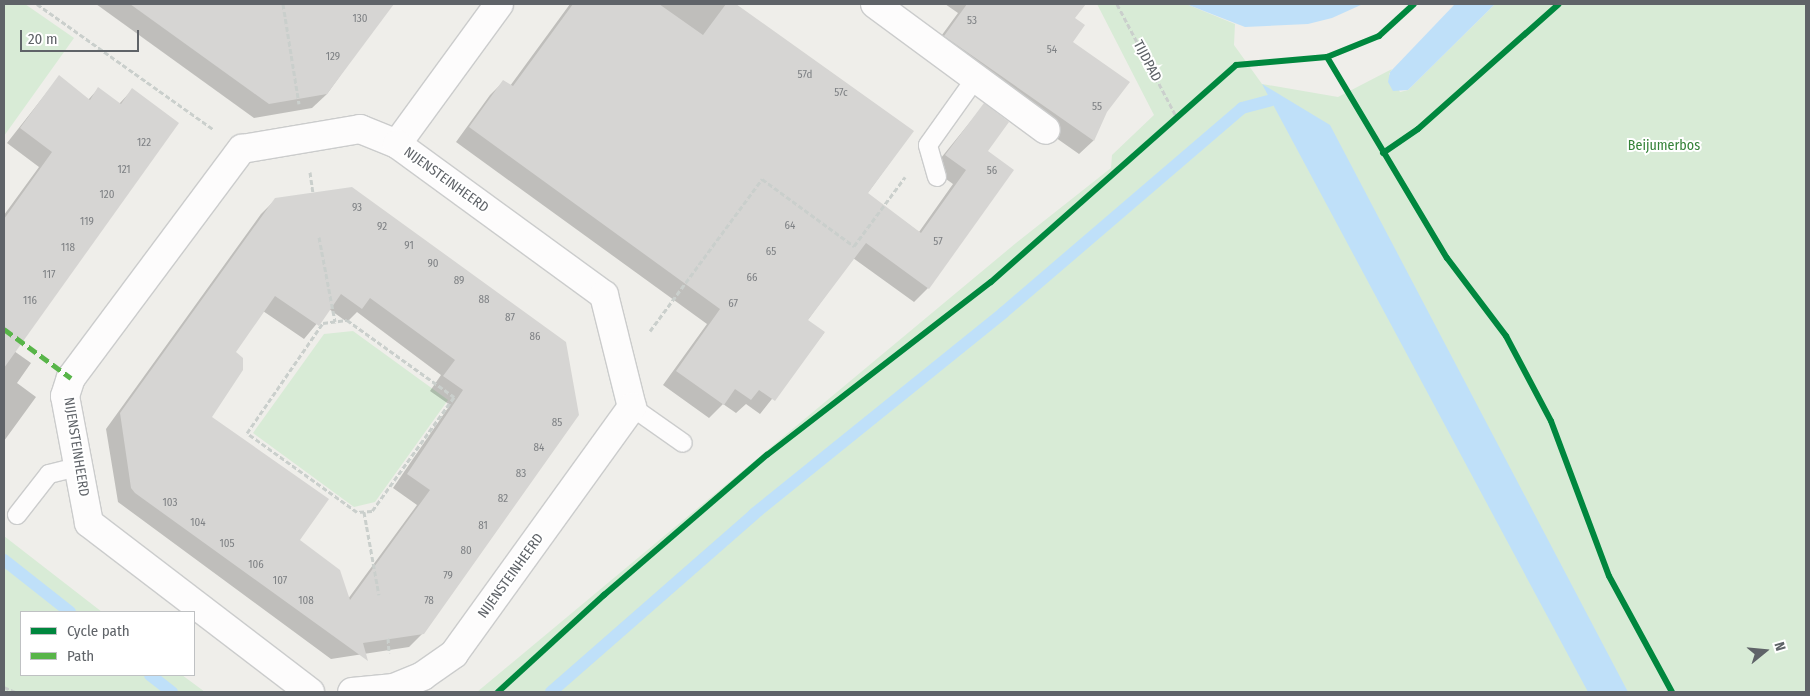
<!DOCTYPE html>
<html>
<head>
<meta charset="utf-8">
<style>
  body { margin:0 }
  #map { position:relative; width:1810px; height:696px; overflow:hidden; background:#efeeea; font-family:"Fira Sans Condensed",sans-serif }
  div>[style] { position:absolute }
  .green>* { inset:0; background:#d8ebd6 }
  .water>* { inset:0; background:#bfe0f9 }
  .shadow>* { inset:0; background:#0003 }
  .stream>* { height:12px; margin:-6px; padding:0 6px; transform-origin:6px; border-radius:6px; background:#bfe0f9 }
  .building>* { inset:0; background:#d6d5d3 }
  .path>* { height:3px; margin-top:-1.5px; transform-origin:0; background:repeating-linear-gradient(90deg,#cacfcc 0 5px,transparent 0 7.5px) }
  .roads { filter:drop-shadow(1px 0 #cbcccc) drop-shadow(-1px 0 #cbcccc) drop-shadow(0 1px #cbcccc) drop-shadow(0 -1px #cbcccc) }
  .lane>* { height:18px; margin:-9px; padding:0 9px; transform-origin:9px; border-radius:9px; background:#fdfcfc }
  .street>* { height:28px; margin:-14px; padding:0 14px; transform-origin:14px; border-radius:14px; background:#fdfcfc }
  .quiet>* { height:5px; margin-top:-2.5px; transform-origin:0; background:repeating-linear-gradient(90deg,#58b549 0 10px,transparent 0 15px) }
  .cycleway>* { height:6px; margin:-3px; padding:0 3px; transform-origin:3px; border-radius:3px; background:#00873e }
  span { translate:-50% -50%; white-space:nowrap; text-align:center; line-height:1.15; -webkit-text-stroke:4px #fff; paint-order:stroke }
  .number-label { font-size:11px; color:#7e8184 }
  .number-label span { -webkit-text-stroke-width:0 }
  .street-label { font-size:14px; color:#5f6368 }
  .park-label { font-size:14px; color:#348238 }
  .frame { position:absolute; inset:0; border:5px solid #5f6368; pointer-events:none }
  .legend { position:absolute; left:20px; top:611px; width:175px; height:65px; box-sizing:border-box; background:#fff; border:1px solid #bfc1c3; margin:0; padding:6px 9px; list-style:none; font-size:15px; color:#5f6368 }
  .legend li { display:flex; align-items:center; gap:10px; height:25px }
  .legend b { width:25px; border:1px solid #bfc1c3 }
  .north { position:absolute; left:1740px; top:626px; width:50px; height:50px; -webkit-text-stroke:4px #fff; paint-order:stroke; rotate:73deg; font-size:14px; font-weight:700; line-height:20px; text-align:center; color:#5f6368 }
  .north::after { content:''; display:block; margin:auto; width:18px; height:22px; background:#5f6368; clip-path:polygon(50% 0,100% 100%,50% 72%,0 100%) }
  .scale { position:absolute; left:20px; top:30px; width:119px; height:22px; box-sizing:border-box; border:2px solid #5f6368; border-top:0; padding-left:6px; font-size:15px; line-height:18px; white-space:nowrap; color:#5f6368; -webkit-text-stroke:4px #fff; paint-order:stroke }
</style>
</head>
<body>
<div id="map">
  <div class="green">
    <i style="clip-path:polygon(4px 4px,25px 4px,74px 38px,4px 136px)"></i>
    <i style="clip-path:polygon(1097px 4px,1186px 4px,1235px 24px,1234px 45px,1262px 84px,1338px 97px,1392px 69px,1389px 74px,1400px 92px,1408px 90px,1495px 4px,1806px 4px,1806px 692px,477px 692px,1016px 243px,1111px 168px,1112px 155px,1154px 115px)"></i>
    <i style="clip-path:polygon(353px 331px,448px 400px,375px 502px,354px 507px,253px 433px,324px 334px)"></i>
    <i style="clip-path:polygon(4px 536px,102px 612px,21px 612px,21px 675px,182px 675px,205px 692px,4px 692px)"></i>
  </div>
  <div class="water">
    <i style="clip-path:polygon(1186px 4px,1363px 4px,1332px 18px,1308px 24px,1245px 27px)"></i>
    <i style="clip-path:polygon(1455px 4px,1495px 4px,1408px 90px,1393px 91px,1388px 82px,1390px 72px)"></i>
    <i style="clip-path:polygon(1262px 84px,1330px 125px,1628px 692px,1588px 692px)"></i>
  </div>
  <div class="shadow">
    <i style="clip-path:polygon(96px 4px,391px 4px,327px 94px,312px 108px,254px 118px)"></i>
    <i style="clip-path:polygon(570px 4px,734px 4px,912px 132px,867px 194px,919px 232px,953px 184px,932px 169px,984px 105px,986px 152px,928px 288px,914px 302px,853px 258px,807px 321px,824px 333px,760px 414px,746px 404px,736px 413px,723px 404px,709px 418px,663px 385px,707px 324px,456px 142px,490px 95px,504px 81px,510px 86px)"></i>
    <i style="clip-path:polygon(945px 4px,1085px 4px,1073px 19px,1071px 43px,1106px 111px,1093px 141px,1079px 154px,931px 50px,958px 13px)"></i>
    <i style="clip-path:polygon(59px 77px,88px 100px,98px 89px,119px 104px,132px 90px,14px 351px,31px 363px,17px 383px,36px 397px,4px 441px,4px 215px,39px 167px,7px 143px)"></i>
    <i style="clip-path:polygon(evenodd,276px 199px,578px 415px,423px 633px,409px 647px,331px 659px,118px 502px,106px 429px,261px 214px,276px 199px,329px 309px,347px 322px,357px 312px,441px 375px,430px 391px,450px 405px,393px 488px,417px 505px,348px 599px,298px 541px,210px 417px,234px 352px,263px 311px,304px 339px,329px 309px)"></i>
  </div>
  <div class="stream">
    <i style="left:4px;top:560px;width:84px;rotate:38.2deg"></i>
    <i style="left:150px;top:675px;width:28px;rotate:38deg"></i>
    <i style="left:551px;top:692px;width:270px;rotate:-41.2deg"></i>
    <i style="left:754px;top:514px;width:320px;rotate:-38.9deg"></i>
    <i style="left:1003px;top:313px;width:315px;rotate:-40.6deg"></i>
    <i style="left:1242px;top:108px;width:30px;rotate:-15deg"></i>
  </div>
  <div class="building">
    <i style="clip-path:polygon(130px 4px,394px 4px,327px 94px,269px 104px)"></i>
    <i style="clip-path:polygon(573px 4px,659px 4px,703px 35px,726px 4px,736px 4px,914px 131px,868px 193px,921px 233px,966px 170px,945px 155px,984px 103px,1009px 122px,988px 151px,1014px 170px,929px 289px,866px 243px,808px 320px,825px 332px,775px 401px,759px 390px,751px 400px,735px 389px,724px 405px,676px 371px,720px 309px,469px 127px,503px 80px,513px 86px)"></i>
    <i style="clip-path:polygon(967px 4px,1086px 4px,1075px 18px,1085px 25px,1073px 42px,1130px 82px,1107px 112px,1094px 141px,944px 36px)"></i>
    <i style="clip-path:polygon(59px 75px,90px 100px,98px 87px,121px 104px,132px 88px,179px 123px,4px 368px,4px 219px,52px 152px,20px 128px)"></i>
    <i style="clip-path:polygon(evenodd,352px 187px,566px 342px,579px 415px,424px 634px,363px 643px,368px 661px,135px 493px,131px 488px,120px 413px,275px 198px,352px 187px,341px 294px,362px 309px,370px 298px,455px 360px,443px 376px,463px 390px,407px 474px,430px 490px,350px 600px,340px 570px,300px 540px,329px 499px,212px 417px,243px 370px,243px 358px,236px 352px,275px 296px,319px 326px,341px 294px)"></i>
  </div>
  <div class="path">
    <i style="left:37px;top:4px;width:216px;rotate:35.4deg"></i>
    <i style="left:283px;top:4px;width:101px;rotate:80.9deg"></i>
    <i style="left:1117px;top:4px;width:129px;rotate:62.2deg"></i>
    <i style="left:310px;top:172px;width:21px;rotate:82deg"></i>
    <i style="left:319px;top:237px;width:86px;rotate:79.3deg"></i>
    <i style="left:347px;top:320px;width:132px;rotate:35.7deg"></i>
    <i style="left:454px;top:397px;width:140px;rotate:125.7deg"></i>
    <i style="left:372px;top:511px;width:15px;rotate:176deg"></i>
    <i style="left:357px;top:512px;width:135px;rotate:-144.3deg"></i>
    <i style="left:247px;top:433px;width:134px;rotate:-55.4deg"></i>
    <i style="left:323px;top:323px;width:24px;rotate:-7deg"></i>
    <i style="left:650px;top:331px;width:189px;rotate:-53.6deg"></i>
    <i style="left:762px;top:179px;width:114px;rotate:36.1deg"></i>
    <i style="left:854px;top:246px;width:86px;rotate:-53.5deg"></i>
    <i style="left:364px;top:512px;width:84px;rotate:79.8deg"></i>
    <i style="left:388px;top:638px;width:15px;rotate:86deg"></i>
    <i style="left:4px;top:687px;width:12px;rotate:24deg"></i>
  </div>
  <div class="roads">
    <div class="lane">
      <i style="left:937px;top:177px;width:33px;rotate:-106deg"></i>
      <i style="left:928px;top:145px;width:81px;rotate:-54.5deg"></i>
      <i style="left:632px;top:407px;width:62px;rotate:35.2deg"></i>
      <i style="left:17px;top:515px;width:52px;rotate:-52deg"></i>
      <i style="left:49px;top:474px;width:30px;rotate:-14deg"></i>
    </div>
    <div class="street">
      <i style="left:875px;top:4px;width:212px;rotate:36.4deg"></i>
      <i style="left:397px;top:144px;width:173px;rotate:-53.9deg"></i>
      <i style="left:310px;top:692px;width:278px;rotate:-142.6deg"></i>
      <i style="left:89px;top:523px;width:129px;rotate:-100.7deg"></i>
      <i style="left:65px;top:396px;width:19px;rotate:-72deg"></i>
      <i style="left:71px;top:378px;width:286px;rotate:-53.3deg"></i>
      <i style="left:242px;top:149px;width:120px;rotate:-9.6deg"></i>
      <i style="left:360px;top:129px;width:40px;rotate:22deg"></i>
      <i style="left:397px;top:144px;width:256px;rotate:36.1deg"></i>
      <i style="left:604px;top:295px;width:115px;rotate:76deg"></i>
      <i style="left:632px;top:407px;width:304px;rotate:125.8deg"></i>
      <i style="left:454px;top:654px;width:38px;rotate:145deg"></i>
      <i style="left:423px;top:676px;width:31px;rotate:158deg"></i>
      <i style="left:394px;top:688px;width:42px;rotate:174.6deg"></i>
    </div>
  </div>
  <div class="quiet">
    <i style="left:4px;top:329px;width:83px;rotate:36.2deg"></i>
  </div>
  <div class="cycleway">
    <i style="left:1327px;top:57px;width:234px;rotate:59.2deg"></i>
    <i style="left:1447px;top:258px;width:98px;rotate:52.9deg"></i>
    <i style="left:1506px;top:336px;width:96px;rotate:62.1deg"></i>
    <i style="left:1551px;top:421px;width:165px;rotate:69.5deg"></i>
    <i style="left:1609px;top:576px;width:132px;rotate:61.5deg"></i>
    <i style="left:1383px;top:153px;width:42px;rotate:-34.4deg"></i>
    <i style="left:1418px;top:129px;width:188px;rotate:-41.6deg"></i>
    <i style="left:498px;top:692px;width:144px;rotate:-42.5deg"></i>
    <i style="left:604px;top:595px;width:215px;rotate:-40.7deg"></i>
    <i style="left:767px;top:455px;width:283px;rotate:-37.7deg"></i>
    <i style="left:991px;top:282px;width:327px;rotate:-41.5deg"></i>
    <i style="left:1236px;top:65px;width:91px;rotate:-5deg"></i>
    <i style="left:1327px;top:57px;width:56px;rotate:-22deg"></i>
    <i style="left:1379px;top:36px;width:47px;rotate:-42.4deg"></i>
  </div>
  <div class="number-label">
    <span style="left:360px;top:19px">130</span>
    <span style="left:972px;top:21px">53</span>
    <span style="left:1052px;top:50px">54</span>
    <span style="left:333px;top:57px">129</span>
    <span style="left:805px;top:75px">57d</span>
    <span style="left:841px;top:93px">57c</span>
    <span style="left:1097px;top:107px">55</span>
    <span style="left:144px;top:143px">122</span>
    <span style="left:124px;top:170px">121</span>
    <span style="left:992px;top:171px">56</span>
    <span style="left:107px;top:195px">120</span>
    <span style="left:357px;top:208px">93</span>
    <span style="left:87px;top:222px">119</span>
    <span style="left:790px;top:226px">64</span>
    <span style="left:382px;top:227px">92</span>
    <span style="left:938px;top:242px">57</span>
    <span style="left:409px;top:246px">91</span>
    <span style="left:68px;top:248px">118</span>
    <span style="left:771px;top:252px">65</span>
    <span style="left:433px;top:264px">90</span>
    <span style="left:49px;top:275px">117</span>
    <span style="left:752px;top:278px">66</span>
    <span style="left:459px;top:281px">89</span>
    <span style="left:484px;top:300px">88</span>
    <span style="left:30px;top:301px">116</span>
    <span style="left:733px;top:304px">67</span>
    <span style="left:510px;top:318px">87</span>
    <span style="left:535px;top:337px">86</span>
    <span style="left:557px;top:423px">85</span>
    <span style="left:539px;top:448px">84</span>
    <span style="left:521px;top:474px">83</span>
    <span style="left:503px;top:499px">82</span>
    <span style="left:170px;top:503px">103</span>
    <span style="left:198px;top:523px">104</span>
    <span style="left:483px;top:526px">81</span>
    <span style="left:227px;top:544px">105</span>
    <span style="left:466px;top:551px">80</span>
    <span style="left:256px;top:565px">106</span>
    <span style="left:448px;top:576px">79</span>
    <span style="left:280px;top:581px">107</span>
    <span style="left:306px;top:601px">108</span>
    <span style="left:429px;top:601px">78</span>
  </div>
  <div class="street-label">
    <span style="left:1147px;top:61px;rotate:62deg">TIJDPAD</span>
    <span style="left:446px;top:180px;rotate:36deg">NIJENSTEINHEERD</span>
    <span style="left:76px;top:447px;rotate:81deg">NIJENSTEINHEERD</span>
    <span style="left:511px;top:576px;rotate:-54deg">NIJENSTEINHEERD</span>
  </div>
  <div class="park-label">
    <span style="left:1664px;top:146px">Beijumerbos</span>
  </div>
  <div class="frame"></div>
  <ul class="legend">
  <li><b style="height:6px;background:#00873e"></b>Cycle path</li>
  <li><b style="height:6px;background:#58b549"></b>Path</li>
  </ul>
  <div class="north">N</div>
  <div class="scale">20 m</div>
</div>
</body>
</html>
